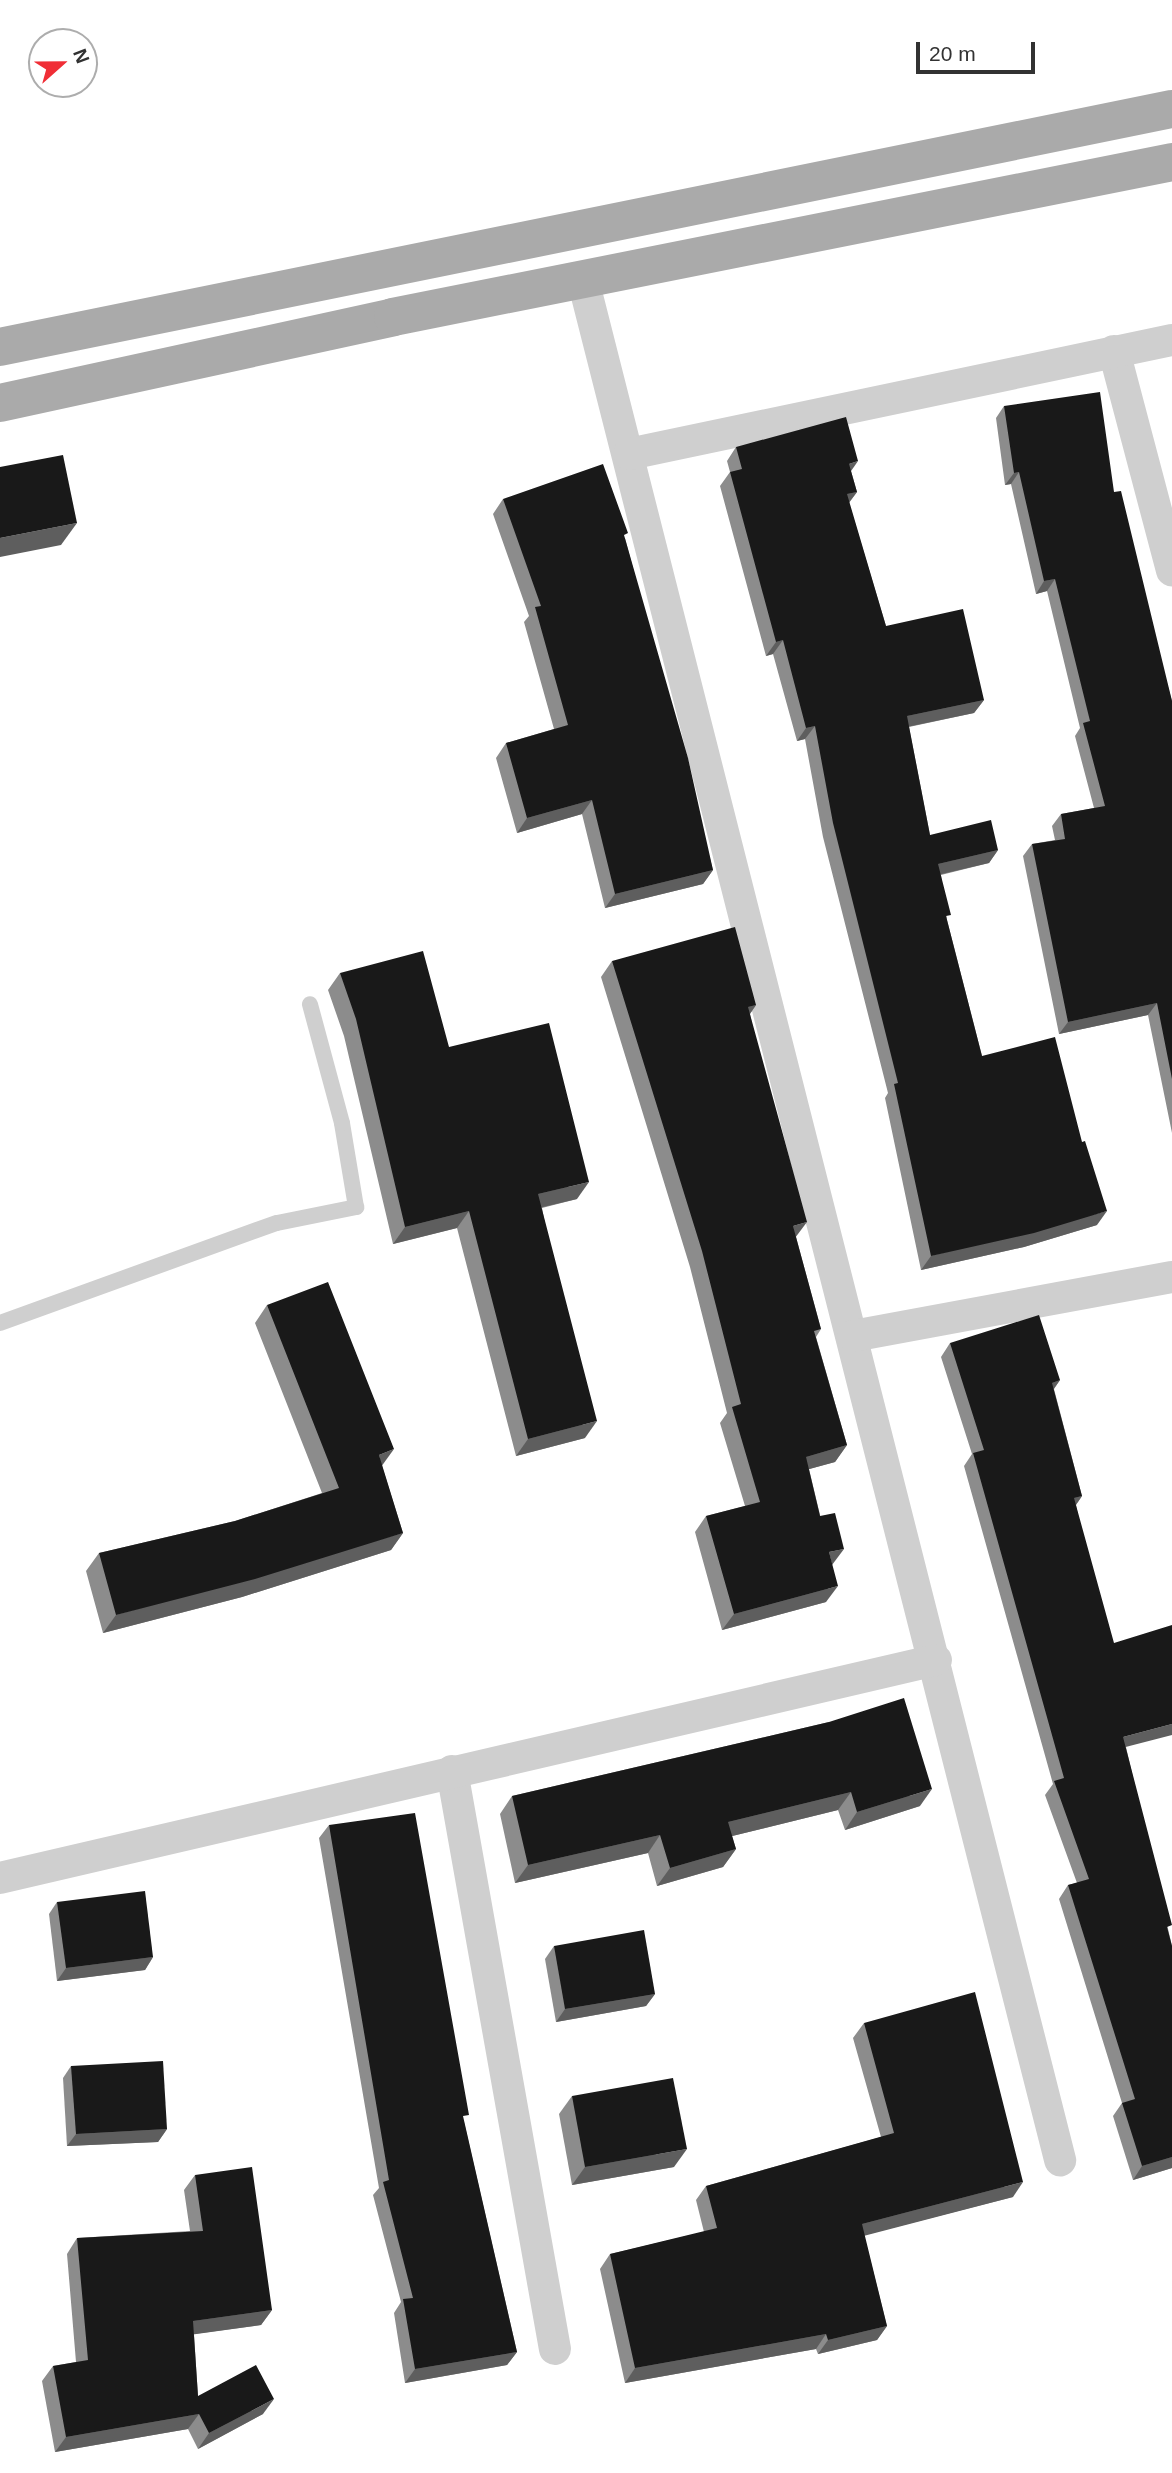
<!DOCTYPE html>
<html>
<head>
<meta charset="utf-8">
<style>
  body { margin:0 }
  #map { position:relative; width:1172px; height:2473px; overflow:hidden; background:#fff; font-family:Helvetica,sans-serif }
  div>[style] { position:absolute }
  .service>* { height:16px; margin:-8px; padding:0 8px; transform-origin:8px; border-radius:8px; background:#cfcfcf }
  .minor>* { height:32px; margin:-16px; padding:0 16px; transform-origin:16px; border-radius:16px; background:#cfcfcf }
  .primary>* { height:38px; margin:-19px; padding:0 19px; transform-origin:19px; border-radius:19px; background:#aaa }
  .wall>* { inset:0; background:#8c8c8c }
  .shaded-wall>* { inset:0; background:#5e5e5e }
  .building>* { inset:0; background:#191919 }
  span { translate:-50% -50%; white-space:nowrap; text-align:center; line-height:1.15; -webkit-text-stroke:7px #fff; paint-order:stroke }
  .north { position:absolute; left:28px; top:28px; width:70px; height:70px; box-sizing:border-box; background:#fff; border:2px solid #adadad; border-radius:50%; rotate:69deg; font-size:19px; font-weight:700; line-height:28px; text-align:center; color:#323232 }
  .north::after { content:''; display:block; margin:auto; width:24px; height:32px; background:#f02e36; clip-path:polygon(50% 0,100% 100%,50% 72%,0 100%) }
  .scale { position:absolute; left:916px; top:42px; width:119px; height:32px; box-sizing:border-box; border:4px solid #323232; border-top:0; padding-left:9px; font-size:21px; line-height:24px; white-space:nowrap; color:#323232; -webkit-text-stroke:5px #fff; paint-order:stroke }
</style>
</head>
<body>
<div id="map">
  <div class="service">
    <i style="left:0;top:1323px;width:294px;rotate:-19.9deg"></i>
    <i style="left:277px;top:1223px;width:81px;rotate:-11.4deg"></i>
    <i style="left:356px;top:1207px;width:85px;rotate:-99.5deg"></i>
    <i style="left:342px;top:1123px;width:123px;rotate:-105.1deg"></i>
  </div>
  <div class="minor">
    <i style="left:583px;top:280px;width:1940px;rotate:75.76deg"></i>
    <i style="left:1114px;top:351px;width:227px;rotate:75.2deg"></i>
    <i style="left:629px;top:454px;width:555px;rotate:-11.86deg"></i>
    <i style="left:853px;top:1336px;width:324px;rotate:-10.5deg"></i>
    <i style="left:452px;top:1771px;width:587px;rotate:79.9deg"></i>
    <i style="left:0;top:1878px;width:961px;rotate:-13.11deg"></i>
  </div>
  <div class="primary">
    <i style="left:0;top:347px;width:1196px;rotate:-11.48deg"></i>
    <i style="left:0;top:403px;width:402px;rotate:-12.3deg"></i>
    <i style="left:393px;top:317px;width:794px;rotate:-11.25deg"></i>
  </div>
  <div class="wall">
    <i style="clip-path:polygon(1004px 406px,1114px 492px,1172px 701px,1172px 1133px,1148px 1015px,1059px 1034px,1023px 856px,1032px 844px,1055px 840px,1052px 826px,1061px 814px,1094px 808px,1075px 736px,1080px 728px,1047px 591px,1036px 594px,1011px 484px,1005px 485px,996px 418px)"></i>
    <i style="clip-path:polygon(736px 447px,851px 471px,857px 492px,849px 503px,886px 626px,984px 700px,974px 713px,909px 727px,930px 835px,998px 850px,989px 863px,941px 875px,947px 920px,982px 1056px,1097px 1225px,1024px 1247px,921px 1270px,885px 1098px,888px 1093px,823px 837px,805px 739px,797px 741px,773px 654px,766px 656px,720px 486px,730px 472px,727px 461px)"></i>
    <i style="clip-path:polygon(503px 499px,625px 538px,713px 870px,703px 884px,605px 908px,582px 814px,517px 833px,496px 758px,506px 743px,554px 729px,524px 622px,529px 616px,493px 514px)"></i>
    <i style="clip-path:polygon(612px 961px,756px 1005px,750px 1014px,796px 1237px,821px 1329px,816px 1337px,847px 1445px,835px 1462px,809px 1469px,832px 1565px,826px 1602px,722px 1630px,695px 1532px,706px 1516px,745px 1506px,720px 1423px,727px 1413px,690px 1267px,601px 977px)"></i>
    <i style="clip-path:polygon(340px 973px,449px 1047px,577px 1199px,542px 1208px,585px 1438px,516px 1456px,457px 1228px,393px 1244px,344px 1036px,328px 990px)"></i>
    <i style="clip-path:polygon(267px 1305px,382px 1466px,403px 1533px,391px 1550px,242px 1597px,103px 1633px,86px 1571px,99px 1553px,235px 1521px,322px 1493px,255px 1323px)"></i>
    <i style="clip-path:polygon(950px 1343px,1060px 1380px,1054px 1389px,1082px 1496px,1076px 1505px,1126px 1747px,1172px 1946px,1172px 2168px,1133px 2180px,1113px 2116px,1122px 2103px,1059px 1899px,1068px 1885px,1077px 1883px,1045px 1795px,1053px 1784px,964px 1466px,972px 1454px,941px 1357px)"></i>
    <i style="clip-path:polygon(829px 1722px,920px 1806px,845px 1830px,838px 1810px,732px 1836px,736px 1849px,723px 1867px,657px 1886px,648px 1853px,515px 1883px,500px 1814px,512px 1796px)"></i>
    <i style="clip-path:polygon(329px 1825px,464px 2122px,517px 2352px,507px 2365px,405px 2383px,394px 2313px,401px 2302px,373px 2195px,379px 2188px,319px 1838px)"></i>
    <i style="clip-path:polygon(57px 1902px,153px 1957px,145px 1970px,57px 1981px,49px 1914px)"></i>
    <i style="clip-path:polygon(554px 1946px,655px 1994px,646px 2006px,556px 2022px,545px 1959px)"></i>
    <i style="clip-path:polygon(864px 2023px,1013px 2197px,864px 2235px,887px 2326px,877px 2340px,818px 2354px,816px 2349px,625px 2383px,600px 2269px,610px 2254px,704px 2232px,696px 2200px,706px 2186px,881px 2137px,853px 2038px)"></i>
    <i style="clip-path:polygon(71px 2066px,167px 2129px,158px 2142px,67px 2146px,63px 2078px)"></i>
    <i style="clip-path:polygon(572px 2096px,674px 2167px,572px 2185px,559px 2114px)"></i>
    <i style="clip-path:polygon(195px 2175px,272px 2310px,261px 2325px,194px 2334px,198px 2396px,263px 2414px,198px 2449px,188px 2429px,55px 2452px,42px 2381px,53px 2366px,76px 2362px,67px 2254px,77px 2238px,190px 2231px,184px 2190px)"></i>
  </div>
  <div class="shaded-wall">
    <i style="clip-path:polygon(858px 461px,849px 474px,849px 464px)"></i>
    <i style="clip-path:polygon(1019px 472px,1011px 484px,1005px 485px,1014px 473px)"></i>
    <i style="clip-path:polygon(857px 492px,847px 505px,847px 494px)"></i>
    <i style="clip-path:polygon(77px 523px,61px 545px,0 557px,0 538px)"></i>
    <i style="clip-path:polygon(1055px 579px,1047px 591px,1036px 594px,1044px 581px)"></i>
    <i style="clip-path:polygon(783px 640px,773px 654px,766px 656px,776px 642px)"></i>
    <i style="clip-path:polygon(984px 700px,974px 713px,897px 729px,907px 716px)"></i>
    <i style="clip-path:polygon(815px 726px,805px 739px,797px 741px,806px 728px)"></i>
    <i style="clip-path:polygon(592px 800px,582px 814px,517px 833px,527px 818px)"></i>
    <i style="clip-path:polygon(998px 850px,989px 863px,929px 877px,938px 864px)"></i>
    <i style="clip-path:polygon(713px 870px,703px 884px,605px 908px,615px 894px)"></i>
    <i style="clip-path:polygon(1157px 1003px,1148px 1015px,1059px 1034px,1068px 1022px)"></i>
    <i style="clip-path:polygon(756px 1005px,745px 1021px,748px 1007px)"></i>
    <i style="clip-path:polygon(589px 1182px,577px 1199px,526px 1211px,538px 1194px)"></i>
    <i style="clip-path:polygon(469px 1211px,457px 1228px,393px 1244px,405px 1227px)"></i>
    <i style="clip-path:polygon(1107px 1211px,1097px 1225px,1024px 1247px,921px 1270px,931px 1256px)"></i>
    <i style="clip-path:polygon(807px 1222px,795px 1238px,793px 1226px)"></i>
    <i style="clip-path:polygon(1060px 1380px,1050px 1394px,1052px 1383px)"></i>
    <i style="clip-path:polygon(597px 1421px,585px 1438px,516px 1456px,528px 1439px)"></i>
    <i style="clip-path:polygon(847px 1445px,835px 1462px,795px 1473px,806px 1457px)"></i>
    <i style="clip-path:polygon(394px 1449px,381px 1467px,379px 1455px)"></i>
    <i style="clip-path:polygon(1082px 1496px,1073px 1509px,1074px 1498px)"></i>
    <i style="clip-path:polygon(403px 1533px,391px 1550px,242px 1597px,103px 1633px,116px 1615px)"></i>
    <i style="clip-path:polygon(844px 1549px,832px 1565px,829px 1552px)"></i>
    <i style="clip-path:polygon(838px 1586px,826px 1602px,722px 1630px,734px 1614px)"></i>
    <i style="clip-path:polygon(1172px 1724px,1172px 1735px,1114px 1750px,1123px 1737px)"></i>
    <i style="clip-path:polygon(932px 1789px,920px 1806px,845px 1830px,857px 1812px)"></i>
    <i style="clip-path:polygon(851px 1792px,838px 1810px,716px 1840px,728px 1822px)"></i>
    <i style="clip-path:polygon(660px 1835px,648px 1853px,515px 1883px,528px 1865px)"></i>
    <i style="clip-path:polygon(736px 1849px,723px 1867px,657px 1886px,670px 1868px)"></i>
    <i style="clip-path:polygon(153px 1957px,145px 1970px,57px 1981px,66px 1968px)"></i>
    <i style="clip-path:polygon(655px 1994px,646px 2006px,556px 2022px,565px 2009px)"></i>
    <i style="clip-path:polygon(167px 2129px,158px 2142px,67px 2146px,76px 2134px)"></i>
    <i style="clip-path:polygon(687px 2149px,674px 2167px,572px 2185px,585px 2167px)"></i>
    <i style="clip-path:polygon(1172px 2157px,1172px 2168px,1133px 2180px,1142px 2166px)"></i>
    <i style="clip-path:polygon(1023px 2182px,1013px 2197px,852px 2239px,862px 2224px)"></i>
    <i style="clip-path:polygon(272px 2310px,261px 2325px,182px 2336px,193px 2321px)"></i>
    <i style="clip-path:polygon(887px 2326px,877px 2340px,818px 2354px,828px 2340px)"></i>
    <i style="clip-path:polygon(826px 2334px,816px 2349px,625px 2383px,635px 2368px)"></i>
    <i style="clip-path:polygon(517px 2352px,507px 2365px,405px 2383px,415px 2369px)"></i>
    <i style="clip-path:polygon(274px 2399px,263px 2414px,198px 2449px,209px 2433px)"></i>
    <i style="clip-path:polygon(199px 2414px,188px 2429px,55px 2452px,66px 2437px)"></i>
  </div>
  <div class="building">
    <i style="clip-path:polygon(1100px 392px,1114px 492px,1121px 491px,1172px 701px,1172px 1079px,1157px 1003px,1068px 1022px,1032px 844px,1065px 839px,1061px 814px,1105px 806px,1083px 723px,1090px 721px,1055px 579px,1044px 581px,1019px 472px,1014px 473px,1004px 406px)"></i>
    <i style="clip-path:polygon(846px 417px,858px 461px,849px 464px,857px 492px,847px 494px,886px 626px,963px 609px,984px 700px,907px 716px,930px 835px,991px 820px,998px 850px,938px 864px,951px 915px,946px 916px,982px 1056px,1055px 1037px,1082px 1142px,1085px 1141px,1107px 1211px,1034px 1233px,931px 1256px,894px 1084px,898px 1083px,833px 823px,815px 726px,806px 728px,783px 640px,776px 642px,730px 472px,742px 469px,736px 447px)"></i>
    <i style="clip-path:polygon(63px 455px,77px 523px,0 538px,0 467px)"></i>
    <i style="clip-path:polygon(603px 464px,628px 533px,624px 535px,688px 758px,713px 870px,615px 894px,592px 800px,527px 818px,506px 743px,568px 725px,535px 607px,541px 606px,503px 499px)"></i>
    <i style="clip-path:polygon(735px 927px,756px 1005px,748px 1007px,807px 1222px,793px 1226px,821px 1329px,814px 1331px,847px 1445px,806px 1457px,820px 1516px,835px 1513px,844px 1549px,829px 1552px,838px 1586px,734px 1614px,706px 1516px,760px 1502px,732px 1407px,741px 1404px,702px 1251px,612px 961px)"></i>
    <i style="clip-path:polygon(423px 951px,449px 1047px,549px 1023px,589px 1182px,538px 1194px,597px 1421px,528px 1439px,469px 1211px,405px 1227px,356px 1019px,340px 973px)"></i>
    <i style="clip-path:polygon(328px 1282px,394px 1449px,379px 1455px,403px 1533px,255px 1579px,116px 1615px,99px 1553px,235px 1521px,339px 1488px,267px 1305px)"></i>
    <i style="clip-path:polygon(1039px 1315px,1060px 1380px,1052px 1383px,1082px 1496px,1074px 1498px,1114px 1643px,1172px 1625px,1172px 1724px,1123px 1737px,1172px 1925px,1167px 1927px,1172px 1946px,1172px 2157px,1142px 2166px,1122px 2103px,1135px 2099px,1068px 1885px,1089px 1879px,1054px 1781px,1064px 1778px,973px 1453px,984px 1450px,950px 1343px)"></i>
    <i style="clip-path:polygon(904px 1698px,932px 1789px,857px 1812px,851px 1792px,728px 1822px,736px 1849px,670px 1868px,660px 1835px,528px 1865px,512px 1796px,829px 1722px)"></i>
    <i style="clip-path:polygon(415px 1813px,469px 2115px,463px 2116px,517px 2352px,415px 2369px,403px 2299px,413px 2298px,383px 2182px,389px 2180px,329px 1825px)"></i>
    <i style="clip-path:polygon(145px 1891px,153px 1957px,66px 1968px,57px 1902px)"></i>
    <i style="clip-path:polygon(644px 1930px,655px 1994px,565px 2009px,554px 1946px)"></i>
    <i style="clip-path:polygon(975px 1992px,1023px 2182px,862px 2224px,887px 2326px,828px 2340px,826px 2334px,635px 2368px,610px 2254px,717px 2228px,706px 2186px,894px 2133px,864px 2023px)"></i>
    <i style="clip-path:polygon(163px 2061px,167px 2129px,76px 2134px,71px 2066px)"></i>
    <i style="clip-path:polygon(673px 2078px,687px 2149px,585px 2167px,572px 2096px)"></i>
    <i style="clip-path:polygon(252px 2167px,272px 2310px,193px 2321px,198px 2396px,256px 2365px,274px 2399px,209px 2433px,199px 2414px,66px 2437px,53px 2366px,88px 2360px,77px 2238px,203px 2231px,195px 2175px)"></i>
  </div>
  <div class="north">N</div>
  <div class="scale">20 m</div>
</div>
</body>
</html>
